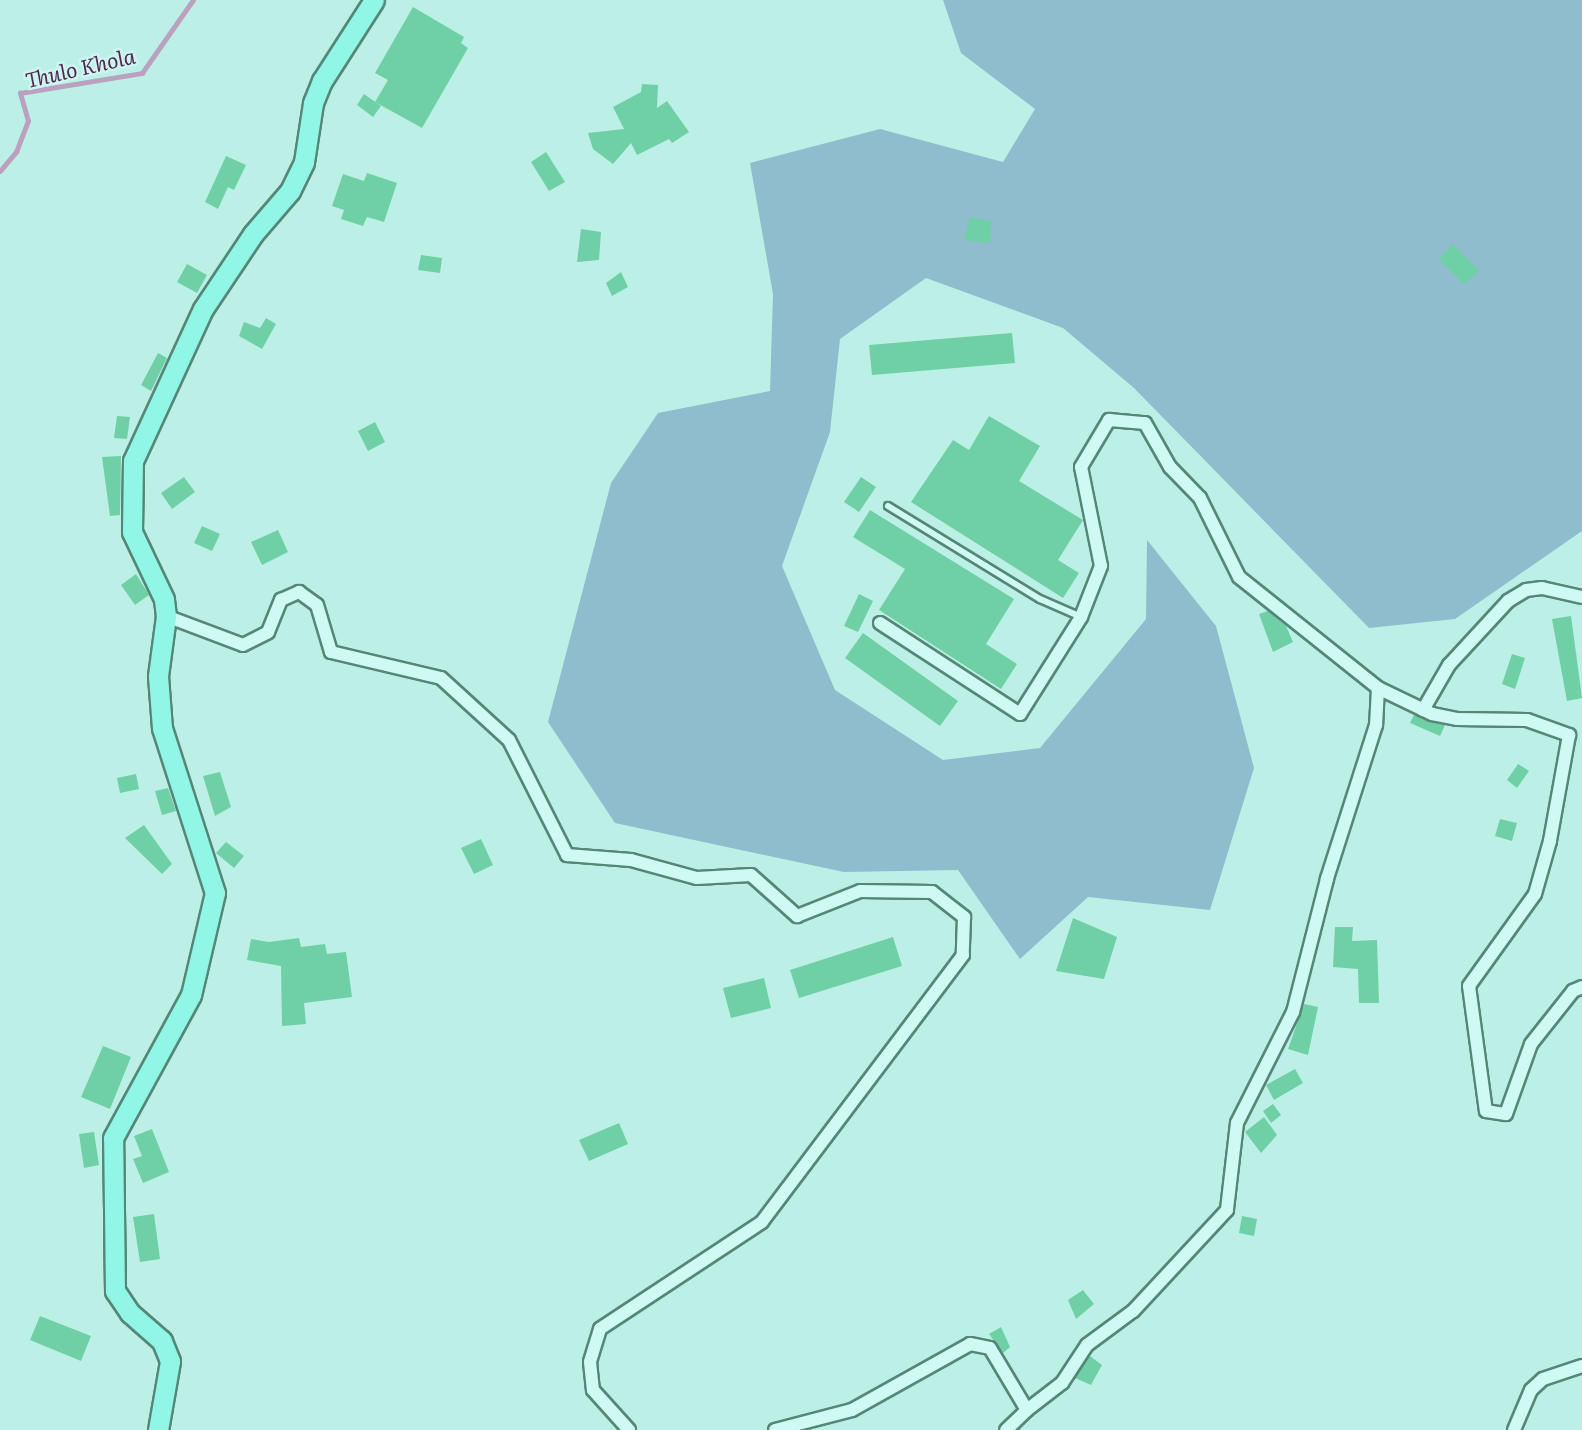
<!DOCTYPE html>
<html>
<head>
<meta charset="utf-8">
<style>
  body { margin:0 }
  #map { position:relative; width:1582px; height:1430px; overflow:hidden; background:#bcf0e7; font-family:Literata,serif }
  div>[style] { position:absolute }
  .green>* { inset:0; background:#8fbdce }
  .stream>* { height:4.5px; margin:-2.25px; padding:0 2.25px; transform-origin:2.25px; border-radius:2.25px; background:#bba0c0 }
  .building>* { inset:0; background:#6fd0a5 }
  .roads { filter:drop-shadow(2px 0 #558777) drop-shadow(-2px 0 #558777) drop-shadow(0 2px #558777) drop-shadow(0 -2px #558777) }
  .lane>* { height:6px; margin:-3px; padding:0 3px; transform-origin:3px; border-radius:3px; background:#cffaf4 }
  .street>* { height:12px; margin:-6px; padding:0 6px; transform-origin:6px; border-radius:6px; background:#cffaf4 }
  .primary>* { height:19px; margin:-9.5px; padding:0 9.5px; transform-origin:9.5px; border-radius:9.5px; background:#90f6e5 }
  span { translate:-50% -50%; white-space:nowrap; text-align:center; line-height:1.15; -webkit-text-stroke:5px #cbf7f0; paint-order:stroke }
  .water-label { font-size:21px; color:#562953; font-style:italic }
</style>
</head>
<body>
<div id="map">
  <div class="green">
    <i style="clip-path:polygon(943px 0,1582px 0,1582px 531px,1455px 619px,1369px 628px,1134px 388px,1063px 328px,926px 278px,840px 339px,830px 432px,782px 566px,835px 690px,943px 760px,1040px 748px,1146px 619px,1147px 540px,1216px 626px,1254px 768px,1210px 910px,1088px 897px,1020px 959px,958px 870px,844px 872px,615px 823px,548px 722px,611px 483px,658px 413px,770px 391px,773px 294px,750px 163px,880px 129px,1003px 162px,1035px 109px,961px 53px)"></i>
  </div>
  <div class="stream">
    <i style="left:0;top:171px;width:25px;rotate:-50deg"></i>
    <i style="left:16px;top:152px;width:33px;rotate:-69deg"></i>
    <i style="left:28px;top:121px;width:29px;rotate:-106deg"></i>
    <i style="left:20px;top:93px;width:124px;rotate:-9.3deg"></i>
    <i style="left:142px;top:73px;width:89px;rotate:-55.1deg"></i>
  </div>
  <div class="building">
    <i style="clip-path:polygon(413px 7px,464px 37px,461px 43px,468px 48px,422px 128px,375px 102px,388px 80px,375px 73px)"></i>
    <i style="clip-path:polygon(642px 84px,658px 85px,657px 108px,667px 101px,689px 132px,672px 143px,669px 139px,637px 155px,631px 143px,613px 164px,593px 149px,588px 133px,624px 129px,613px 107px,641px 92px)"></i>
    <i style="clip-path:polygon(364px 94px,381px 106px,373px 117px,357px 105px)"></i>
    <i style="clip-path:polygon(546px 152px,565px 182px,549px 191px,531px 162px)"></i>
    <i style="clip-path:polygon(226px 156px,246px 165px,234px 190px,228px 187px,218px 209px,205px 202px)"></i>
    <i style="clip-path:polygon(367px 173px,397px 183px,384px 222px,367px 217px,363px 226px,341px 219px,344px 210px,332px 206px,343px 174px,364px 181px)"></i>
    <i style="clip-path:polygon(970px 217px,991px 221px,990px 243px,964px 240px)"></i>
    <i style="clip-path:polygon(581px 229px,601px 232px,599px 260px,577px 262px)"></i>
    <i style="clip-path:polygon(1453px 244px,1479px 271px,1464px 284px,1439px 259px)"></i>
    <i style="clip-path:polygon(421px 255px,442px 258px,440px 273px,418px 270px)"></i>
    <i style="clip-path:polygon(187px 264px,207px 275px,197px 293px,177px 282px)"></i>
    <i style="clip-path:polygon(621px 272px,628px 287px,612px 296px,606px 283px)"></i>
    <i style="clip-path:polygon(266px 318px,276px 324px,262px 349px,239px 336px,244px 322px,260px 328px)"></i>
    <i style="clip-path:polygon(1012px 333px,1015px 363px,872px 375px,869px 345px)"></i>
    <i style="clip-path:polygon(158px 353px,167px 358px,151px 391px,141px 385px)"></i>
    <i style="clip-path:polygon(117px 416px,130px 417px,127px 439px,114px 438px)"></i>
    <i style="clip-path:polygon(989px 416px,1040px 446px,1019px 481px,1083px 520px,1058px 560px,1079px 573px,1063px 598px,911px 502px,953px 440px,969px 450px)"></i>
    <i style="clip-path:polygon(375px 422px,385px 442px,368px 451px,358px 431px)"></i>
    <i style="clip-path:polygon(121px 456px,120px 515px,110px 516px,102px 457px)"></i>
    <i style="clip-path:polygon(184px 477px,195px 492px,172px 509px,161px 493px)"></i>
    <i style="clip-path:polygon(861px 477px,876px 487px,859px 512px,844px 502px)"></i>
    <i style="clip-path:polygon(870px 510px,1014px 599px,986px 644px,1017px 664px,1001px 689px,879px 610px,905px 569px,853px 537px)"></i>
    <i style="clip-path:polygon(202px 526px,220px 534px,212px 551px,194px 543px)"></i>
    <i style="clip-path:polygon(278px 530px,288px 552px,262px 565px,251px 542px)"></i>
    <i style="clip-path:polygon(136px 574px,149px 595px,135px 605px,121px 585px)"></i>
    <i style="clip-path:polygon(859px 594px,873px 601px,858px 632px,844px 626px)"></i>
    <i style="clip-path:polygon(1268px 611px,1286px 626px,1293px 642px,1273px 652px,1259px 614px)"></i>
    <i style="clip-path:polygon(1571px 616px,1582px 698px,1567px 701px,1552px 619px)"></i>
    <i style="clip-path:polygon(863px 633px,958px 701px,940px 726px,845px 658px)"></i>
    <i style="clip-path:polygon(1512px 654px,1525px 658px,1515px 689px,1502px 684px)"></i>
    <i style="clip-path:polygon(1414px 715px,1445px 725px,1440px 736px,1410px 723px)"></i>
    <i style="clip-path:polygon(1518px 764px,1529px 771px,1517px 788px,1507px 780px)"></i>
    <i style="clip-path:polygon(220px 772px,231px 807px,215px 816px,203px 776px)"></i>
    <i style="clip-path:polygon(136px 774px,139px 789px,120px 793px,117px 778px)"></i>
    <i style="clip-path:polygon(168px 788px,176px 811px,162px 815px,155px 791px)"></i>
    <i style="clip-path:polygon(1500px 819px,1517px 823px,1512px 841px,1495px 836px)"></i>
    <i style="clip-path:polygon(144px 825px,172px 864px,162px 874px,125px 838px)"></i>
    <i style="clip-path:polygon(481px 839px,493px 865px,474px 874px,461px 848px)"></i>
    <i style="clip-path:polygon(226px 842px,244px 856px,234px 868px,216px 853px)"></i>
    <i style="clip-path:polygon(1073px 918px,1117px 937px,1104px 979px,1056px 971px)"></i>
    <i style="clip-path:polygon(1335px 927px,1353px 927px,1352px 941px,1377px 940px,1379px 1003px,1359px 1003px,1358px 969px,1333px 967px)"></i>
    <i style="clip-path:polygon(893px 937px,902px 966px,799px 998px,790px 970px)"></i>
    <i style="clip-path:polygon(299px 938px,301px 947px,325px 944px,327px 954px,346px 952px,352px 997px,304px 1003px,306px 1024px,282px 1026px,281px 966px,247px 960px,251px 939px,269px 942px)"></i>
    <i style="clip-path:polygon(764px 978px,771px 1008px,731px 1018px,723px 988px)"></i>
    <i style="clip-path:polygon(1304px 1004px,1318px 1007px,1308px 1055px,1288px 1049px)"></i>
    <i style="clip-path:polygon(103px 1046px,131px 1057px,110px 1109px,81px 1097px)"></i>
    <i style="clip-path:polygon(1295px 1069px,1303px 1083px,1274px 1100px,1266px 1085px)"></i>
    <i style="clip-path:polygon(1273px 1104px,1281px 1115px,1271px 1123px,1263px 1111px)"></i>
    <i style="clip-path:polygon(1264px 1117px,1277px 1135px,1261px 1153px,1245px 1132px)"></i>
    <i style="clip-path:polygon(619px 1123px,628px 1144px,589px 1161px,579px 1140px)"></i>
    <i style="clip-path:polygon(152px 1129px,169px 1172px,143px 1183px,133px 1159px,142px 1156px,134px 1136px)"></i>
    <i style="clip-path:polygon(94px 1132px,99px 1165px,84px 1168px,79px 1134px)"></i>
    <i style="clip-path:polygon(154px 1214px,160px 1259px,140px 1262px,133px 1217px)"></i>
    <i style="clip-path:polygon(1242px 1216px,1257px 1219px,1254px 1236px,1239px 1233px)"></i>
    <i style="clip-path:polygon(1083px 1290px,1094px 1304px,1076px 1319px,1068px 1300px)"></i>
    <i style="clip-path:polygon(40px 1316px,91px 1336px,81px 1361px,30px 1340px)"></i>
    <i style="clip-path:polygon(1001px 1327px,1010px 1347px,1003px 1353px,989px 1334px)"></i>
    <i style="clip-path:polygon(1090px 1356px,1102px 1365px,1091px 1385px,1075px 1378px)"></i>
  </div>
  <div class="roads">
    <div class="lane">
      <i style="left:888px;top:506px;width:178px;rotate:31.5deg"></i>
      <i style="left:1040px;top:599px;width:45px;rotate:23.7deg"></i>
    </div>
    <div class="street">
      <i style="left:166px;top:616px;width:82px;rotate:20.6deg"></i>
      <i style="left:243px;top:645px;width:28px;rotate:-27deg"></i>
      <i style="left:268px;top:632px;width:35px;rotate:-68deg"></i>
      <i style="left:281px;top:600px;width:20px;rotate:-24deg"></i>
      <i style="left:299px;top:592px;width:22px;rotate:36deg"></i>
      <i style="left:317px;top:605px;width:49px;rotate:73.4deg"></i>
      <i style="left:331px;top:652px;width:113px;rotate:13.3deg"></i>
      <i style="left:441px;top:678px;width:92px;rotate:42.4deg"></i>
      <i style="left:509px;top:740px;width:129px;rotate:63.2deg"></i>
      <i style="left:567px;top:855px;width:64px;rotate:4.5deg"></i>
      <i style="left:631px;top:860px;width:68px;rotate:15.3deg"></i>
      <i style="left:697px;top:878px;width:54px;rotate:-3.2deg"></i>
      <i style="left:751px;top:875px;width:62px;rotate:41.7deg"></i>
      <i style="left:797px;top:916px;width:68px;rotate:-21.6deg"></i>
      <i style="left:860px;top:891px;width:72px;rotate:0.8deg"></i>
      <i style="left:932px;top:892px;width:41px;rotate:38deg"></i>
      <i style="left:964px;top:917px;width:38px;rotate:92deg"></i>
      <i style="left:963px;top:955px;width:334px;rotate:127deg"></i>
      <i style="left:762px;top:1222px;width:194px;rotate:146.6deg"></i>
      <i style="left:600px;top:1329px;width:34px;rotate:107deg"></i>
      <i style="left:590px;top:1362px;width:28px;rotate:84deg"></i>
      <i style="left:593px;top:1390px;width:54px;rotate:48deg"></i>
      <i style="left:880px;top:623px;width:167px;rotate:33deg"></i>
      <i style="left:1020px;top:714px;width:115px;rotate:-57.8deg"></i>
      <i style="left:1081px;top:617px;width:55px;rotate:-68.6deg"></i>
      <i style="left:1101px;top:566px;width:101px;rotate:-101.4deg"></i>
      <i style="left:1081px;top:467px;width:55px;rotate:-59.2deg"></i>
      <i style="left:1109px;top:420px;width:36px;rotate:5deg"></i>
      <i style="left:1145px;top:423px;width:51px;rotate:60.4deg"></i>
      <i style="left:1170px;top:467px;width:43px;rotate:45.9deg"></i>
      <i style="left:1200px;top:498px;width:88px;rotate:63.7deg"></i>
      <i style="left:1239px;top:577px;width:178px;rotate:38.6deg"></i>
      <i style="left:1378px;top:688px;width:37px;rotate:93deg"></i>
      <i style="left:1376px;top:725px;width:162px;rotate:107.7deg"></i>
      <i style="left:1327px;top:879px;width:137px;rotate:104.3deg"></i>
      <i style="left:1293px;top:1012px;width:124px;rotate:116.8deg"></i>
      <i style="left:1237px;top:1123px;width:88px;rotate:96.6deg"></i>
      <i style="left:1227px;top:1210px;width:138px;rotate:132.9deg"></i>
      <i style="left:1133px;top:1311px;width:57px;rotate:143.5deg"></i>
      <i style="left:1087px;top:1345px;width:45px;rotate:123.3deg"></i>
      <i style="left:1062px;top:1383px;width:44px;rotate:142.4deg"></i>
      <i style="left:1378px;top:688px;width:60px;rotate:25.7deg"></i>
      <i style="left:1432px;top:714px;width:25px;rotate:11deg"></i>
      <i style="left:1457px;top:719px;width:70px;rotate:0.8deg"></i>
      <i style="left:1527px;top:720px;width:45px;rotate:19.7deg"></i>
      <i style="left:1569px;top:735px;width:108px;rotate:100.2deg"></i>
      <i style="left:1550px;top:841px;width:55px;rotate:105.8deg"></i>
      <i style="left:1535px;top:894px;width:113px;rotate:125.7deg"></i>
      <i style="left:1469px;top:986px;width:126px;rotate:82.3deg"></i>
      <i style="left:1486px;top:1111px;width:20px;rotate:9deg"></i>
      <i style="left:1506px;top:1114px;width:74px;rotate:-70.3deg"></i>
      <i style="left:1531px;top:1044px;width:68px;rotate:-51.6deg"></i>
      <i style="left:1573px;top:991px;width:10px;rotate:-24deg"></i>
      <i style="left:1423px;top:710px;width:52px;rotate:-60deg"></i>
      <i style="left:1449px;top:665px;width:87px;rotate:-47.3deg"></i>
      <i style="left:1508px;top:601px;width:21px;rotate:-31deg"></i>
      <i style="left:1526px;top:590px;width:16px;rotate:-7deg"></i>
      <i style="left:1542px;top:588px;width:41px;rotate:12.7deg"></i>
      <i style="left:775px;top:1430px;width:80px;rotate:-14.6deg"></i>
      <i style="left:852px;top:1410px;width:135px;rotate:-29.2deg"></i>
      <i style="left:970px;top:1344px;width:20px;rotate:11deg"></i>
      <i style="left:990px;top:1348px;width:72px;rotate:59.2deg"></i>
      <i style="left:1027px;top:1410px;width:29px;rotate:136deg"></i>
      <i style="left:1514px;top:1430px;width:43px;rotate:-67deg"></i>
      <i style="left:1531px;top:1390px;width:16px;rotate:-43deg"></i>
      <i style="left:1543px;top:1379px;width:41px;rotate:-18.4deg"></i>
    </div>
    <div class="primary">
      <i style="left:158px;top:1430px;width:70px;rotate:-80.1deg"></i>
      <i style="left:170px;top:1361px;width:22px;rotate:-112deg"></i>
      <i style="left:162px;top:1341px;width:43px;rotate:-138.8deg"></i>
      <i style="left:130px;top:1313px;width:27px;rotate:-124deg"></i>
      <i style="left:115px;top:1291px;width:153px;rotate:-90.7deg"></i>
      <i style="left:113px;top:1138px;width:163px;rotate:-61.4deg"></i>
      <i style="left:191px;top:995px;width:105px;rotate:-76.8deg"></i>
      <i style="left:215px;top:893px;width:173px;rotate:-107.8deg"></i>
      <i style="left:162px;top:728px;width:52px;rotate:-94.4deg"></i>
      <i style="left:158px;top:676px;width:61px;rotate:-82.4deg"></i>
      <i style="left:166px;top:616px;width:17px;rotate:-97deg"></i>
      <i style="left:164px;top:599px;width:74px;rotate:-115.5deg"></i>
      <i style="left:132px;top:532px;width:71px;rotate:-89.2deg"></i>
      <i style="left:133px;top:461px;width:167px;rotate:-65.3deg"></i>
      <i style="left:203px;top:309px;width:90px;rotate:-56.3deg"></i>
      <i style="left:253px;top:234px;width:57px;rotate:-49.3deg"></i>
      <i style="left:290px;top:191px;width:32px;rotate:-64deg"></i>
      <i style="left:304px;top:162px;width:60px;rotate:-81.3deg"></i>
      <i style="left:313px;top:103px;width:24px;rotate:-68deg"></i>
      <i style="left:322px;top:81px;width:96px;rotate:-57.3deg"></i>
    </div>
  </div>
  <div class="water-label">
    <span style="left:80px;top:67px;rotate:-13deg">Thulo Khola</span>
  </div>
</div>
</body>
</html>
